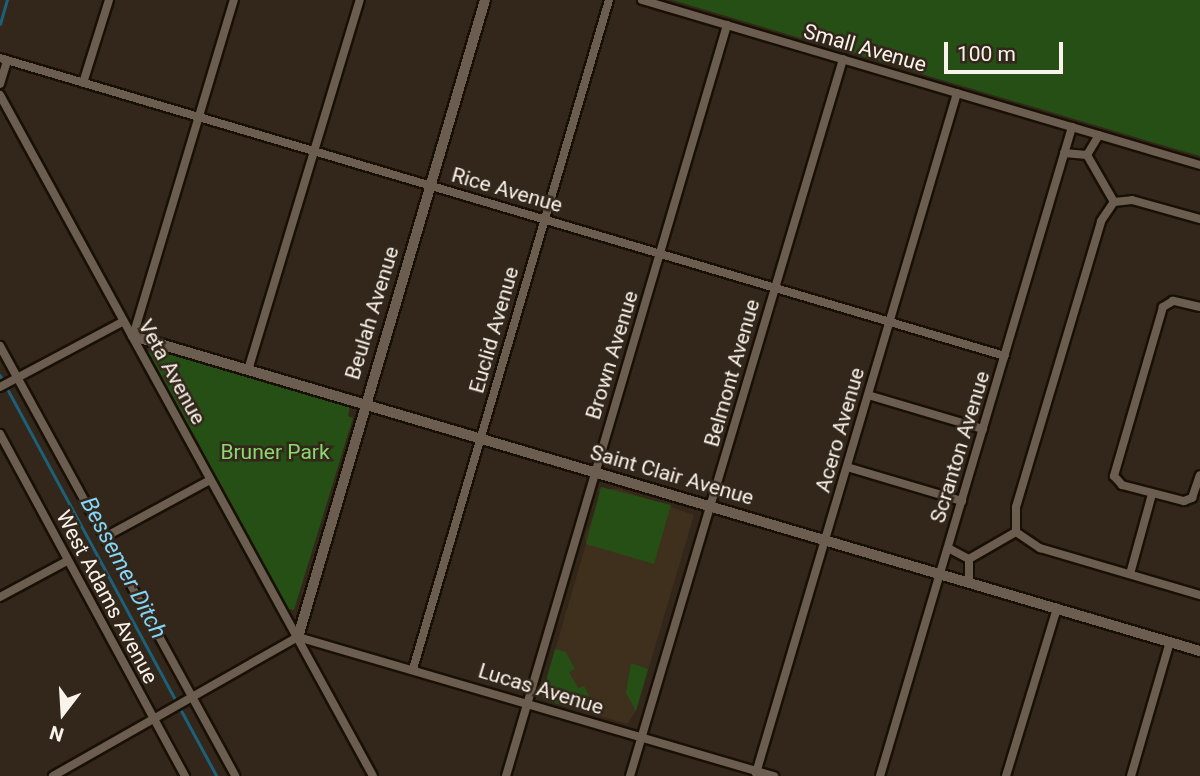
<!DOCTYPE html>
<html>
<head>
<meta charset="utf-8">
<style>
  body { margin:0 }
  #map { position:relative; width:1200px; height:776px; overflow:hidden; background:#32271a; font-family:Roboto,sans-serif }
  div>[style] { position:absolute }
  .built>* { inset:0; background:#3f2f1d }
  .green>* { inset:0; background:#264f15 }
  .stream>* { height:2.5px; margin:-1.25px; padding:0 1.25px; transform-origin:1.25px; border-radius:1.25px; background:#1c6179 }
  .roads { filter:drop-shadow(2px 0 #191005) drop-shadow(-2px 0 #191005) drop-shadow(0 2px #191005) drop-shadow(0 -2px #191005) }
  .minor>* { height:8px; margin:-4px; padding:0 4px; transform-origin:4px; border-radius:4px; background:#6b5e50 }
  .tertiary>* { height:10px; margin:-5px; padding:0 5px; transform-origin:5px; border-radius:5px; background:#6b5e50 }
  span { translate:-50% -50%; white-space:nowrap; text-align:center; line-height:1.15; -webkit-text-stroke:5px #32271a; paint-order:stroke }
  .street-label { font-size:21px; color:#faf3eb }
  .park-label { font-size:21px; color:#8bd871 }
  .water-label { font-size:23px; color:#83d7fa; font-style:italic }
  .north { position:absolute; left:28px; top:678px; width:70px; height:70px; -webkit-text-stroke:5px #32271a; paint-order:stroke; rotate:197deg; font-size:19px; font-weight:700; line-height:28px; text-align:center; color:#faf3eb }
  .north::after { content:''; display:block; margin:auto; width:24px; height:32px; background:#faf3eb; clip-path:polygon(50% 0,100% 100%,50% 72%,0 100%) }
  .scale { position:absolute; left:944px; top:42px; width:119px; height:32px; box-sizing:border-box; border:4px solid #faf3eb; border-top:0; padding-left:9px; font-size:21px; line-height:24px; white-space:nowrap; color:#faf3eb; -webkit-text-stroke:5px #32271a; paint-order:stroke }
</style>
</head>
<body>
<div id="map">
  <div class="built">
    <i style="clip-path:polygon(598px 489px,619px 489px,694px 515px,636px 711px,627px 724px,544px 700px,542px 695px,586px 544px,585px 536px,601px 496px)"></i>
  </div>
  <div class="green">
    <i style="clip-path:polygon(672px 0,1200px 0,1200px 156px,1172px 148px)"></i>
    <i style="clip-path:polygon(152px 348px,350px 406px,348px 416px,353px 418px,294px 610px,288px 609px,147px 353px)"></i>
    <i style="clip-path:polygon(601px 487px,671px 505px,654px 564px,586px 544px)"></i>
    <i style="clip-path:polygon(555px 649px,566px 652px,575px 669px,569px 672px,578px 688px,584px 686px,597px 710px,589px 713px,544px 700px,542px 695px)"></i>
    <i style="clip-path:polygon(631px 663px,648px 669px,636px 711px,626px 693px)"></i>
  </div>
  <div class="stream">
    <i style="left:0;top:24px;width:25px;rotate:-74deg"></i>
    <i style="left:0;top:375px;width:456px;rotate:61.6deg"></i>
  </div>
  <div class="roads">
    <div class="minor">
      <i style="left:642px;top:0;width:582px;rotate:16.47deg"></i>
      <i style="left:0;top:58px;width:1048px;rotate:16.52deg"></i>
      <i style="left:83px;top:83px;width:87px;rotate:-72.6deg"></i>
      <i style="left:0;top:84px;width:24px;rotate:-73deg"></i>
      <i style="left:0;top:95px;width:776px;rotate:61.29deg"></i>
      <i style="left:1064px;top:153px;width:23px;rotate:5deg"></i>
      <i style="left:1087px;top:155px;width:54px;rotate:60.1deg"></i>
      <i style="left:1114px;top:202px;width:18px;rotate:-6deg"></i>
      <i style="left:1132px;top:200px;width:71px;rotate:15.6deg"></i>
      <i style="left:1087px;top:155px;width:23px;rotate:-59deg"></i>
      <i style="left:1200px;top:307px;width:28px;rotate:-167deg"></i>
      <i style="left:1173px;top:301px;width:12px;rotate:149deg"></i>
      <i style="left:1163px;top:307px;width:176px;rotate:106.2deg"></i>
      <i style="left:1114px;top:476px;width:12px;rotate:48deg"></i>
      <i style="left:1122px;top:485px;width:64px;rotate:14.5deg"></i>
      <i style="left:1184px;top:501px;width:9px;rotate:-21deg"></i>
      <i style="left:1192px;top:498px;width:24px;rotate:-71deg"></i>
      <i style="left:133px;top:336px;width:351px;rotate:-73.3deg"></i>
      <i style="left:0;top:346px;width:490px;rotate:61.3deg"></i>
      <i style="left:248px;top:370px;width:387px;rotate:-73.2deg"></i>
      <i style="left:0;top:387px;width:140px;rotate:-28deg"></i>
      <i style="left:868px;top:395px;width:120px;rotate:16.5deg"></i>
      <i style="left:0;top:434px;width:389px;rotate:61.6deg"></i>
      <i style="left:847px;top:467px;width:120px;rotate:16.5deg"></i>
      <i style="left:1016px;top:532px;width:29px;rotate:34deg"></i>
      <i style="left:1040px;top:548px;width:167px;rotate:16.4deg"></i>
      <i style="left:105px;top:537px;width:119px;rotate:-28.5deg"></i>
      <i style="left:948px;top:548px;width:24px;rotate:28deg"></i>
      <i style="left:1130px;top:574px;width:83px;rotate:-74.6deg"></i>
      <i style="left:969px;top:582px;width:23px;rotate:-90deg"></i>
      <i style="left:969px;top:559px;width:54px;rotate:-29.9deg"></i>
      <i style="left:1016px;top:532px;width:25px;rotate:-90deg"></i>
      <i style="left:1016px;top:507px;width:298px;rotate:-73.4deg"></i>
      <i style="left:1101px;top:221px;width:23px;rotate:-56deg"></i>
      <i style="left:0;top:597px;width:76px;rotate:-28.2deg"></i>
      <i style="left:413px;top:669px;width:697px;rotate:-73.67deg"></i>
      <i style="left:756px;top:773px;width:709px;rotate:-73.53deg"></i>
      <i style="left:53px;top:776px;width:282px;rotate:-29.6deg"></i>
      <i style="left:298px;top:637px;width:496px;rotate:16.3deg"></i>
      <i style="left:506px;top:776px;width:783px;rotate:-73.6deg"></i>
      <i style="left:630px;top:776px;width:748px;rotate:-73.45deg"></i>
      <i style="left:880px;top:776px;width:677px;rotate:-73.52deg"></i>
      <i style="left:1006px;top:776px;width:176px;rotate:-73.1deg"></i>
      <i style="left:1131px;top:776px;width:140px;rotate:-73.8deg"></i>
    </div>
    <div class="tertiary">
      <i style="left:133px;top:336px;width:1113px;rotate:16.45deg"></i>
      <i style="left:298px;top:637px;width:664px;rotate:-73.64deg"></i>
    </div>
  </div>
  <div class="street-label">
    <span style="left:865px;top:48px;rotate:16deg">Small Avenue</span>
    <span style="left:507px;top:190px;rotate:16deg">Rice Avenue</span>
    <span style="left:372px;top:313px;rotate:-73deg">Beulah Avenue</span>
    <span style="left:494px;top:330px;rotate:-74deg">Euclid Avenue</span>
    <span style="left:612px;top:355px;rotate:-73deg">Brown Avenue</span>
    <span style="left:172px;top:372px;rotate:61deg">Veta Avenue</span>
    <span style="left:732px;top:373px;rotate:-74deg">Belmont Avenue</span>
    <span style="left:840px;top:430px;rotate:-74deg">Acero Avenue</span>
    <span style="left:960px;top:447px;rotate:-73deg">Scranton Avenue</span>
    <span style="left:672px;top:475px;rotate:16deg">Saint Clair Avenue</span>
    <span style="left:107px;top:597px;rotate:62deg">West Adams Avenue</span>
    <span style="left:541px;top:689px;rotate:17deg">Lucas Avenue</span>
  </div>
  <div class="park-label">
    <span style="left:275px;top:452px">Bruner Park</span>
  </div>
  <div class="water-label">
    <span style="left:123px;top:568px;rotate:62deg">Bessemer Ditch</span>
  </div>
  <div class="north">N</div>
  <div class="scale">100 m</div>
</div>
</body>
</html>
